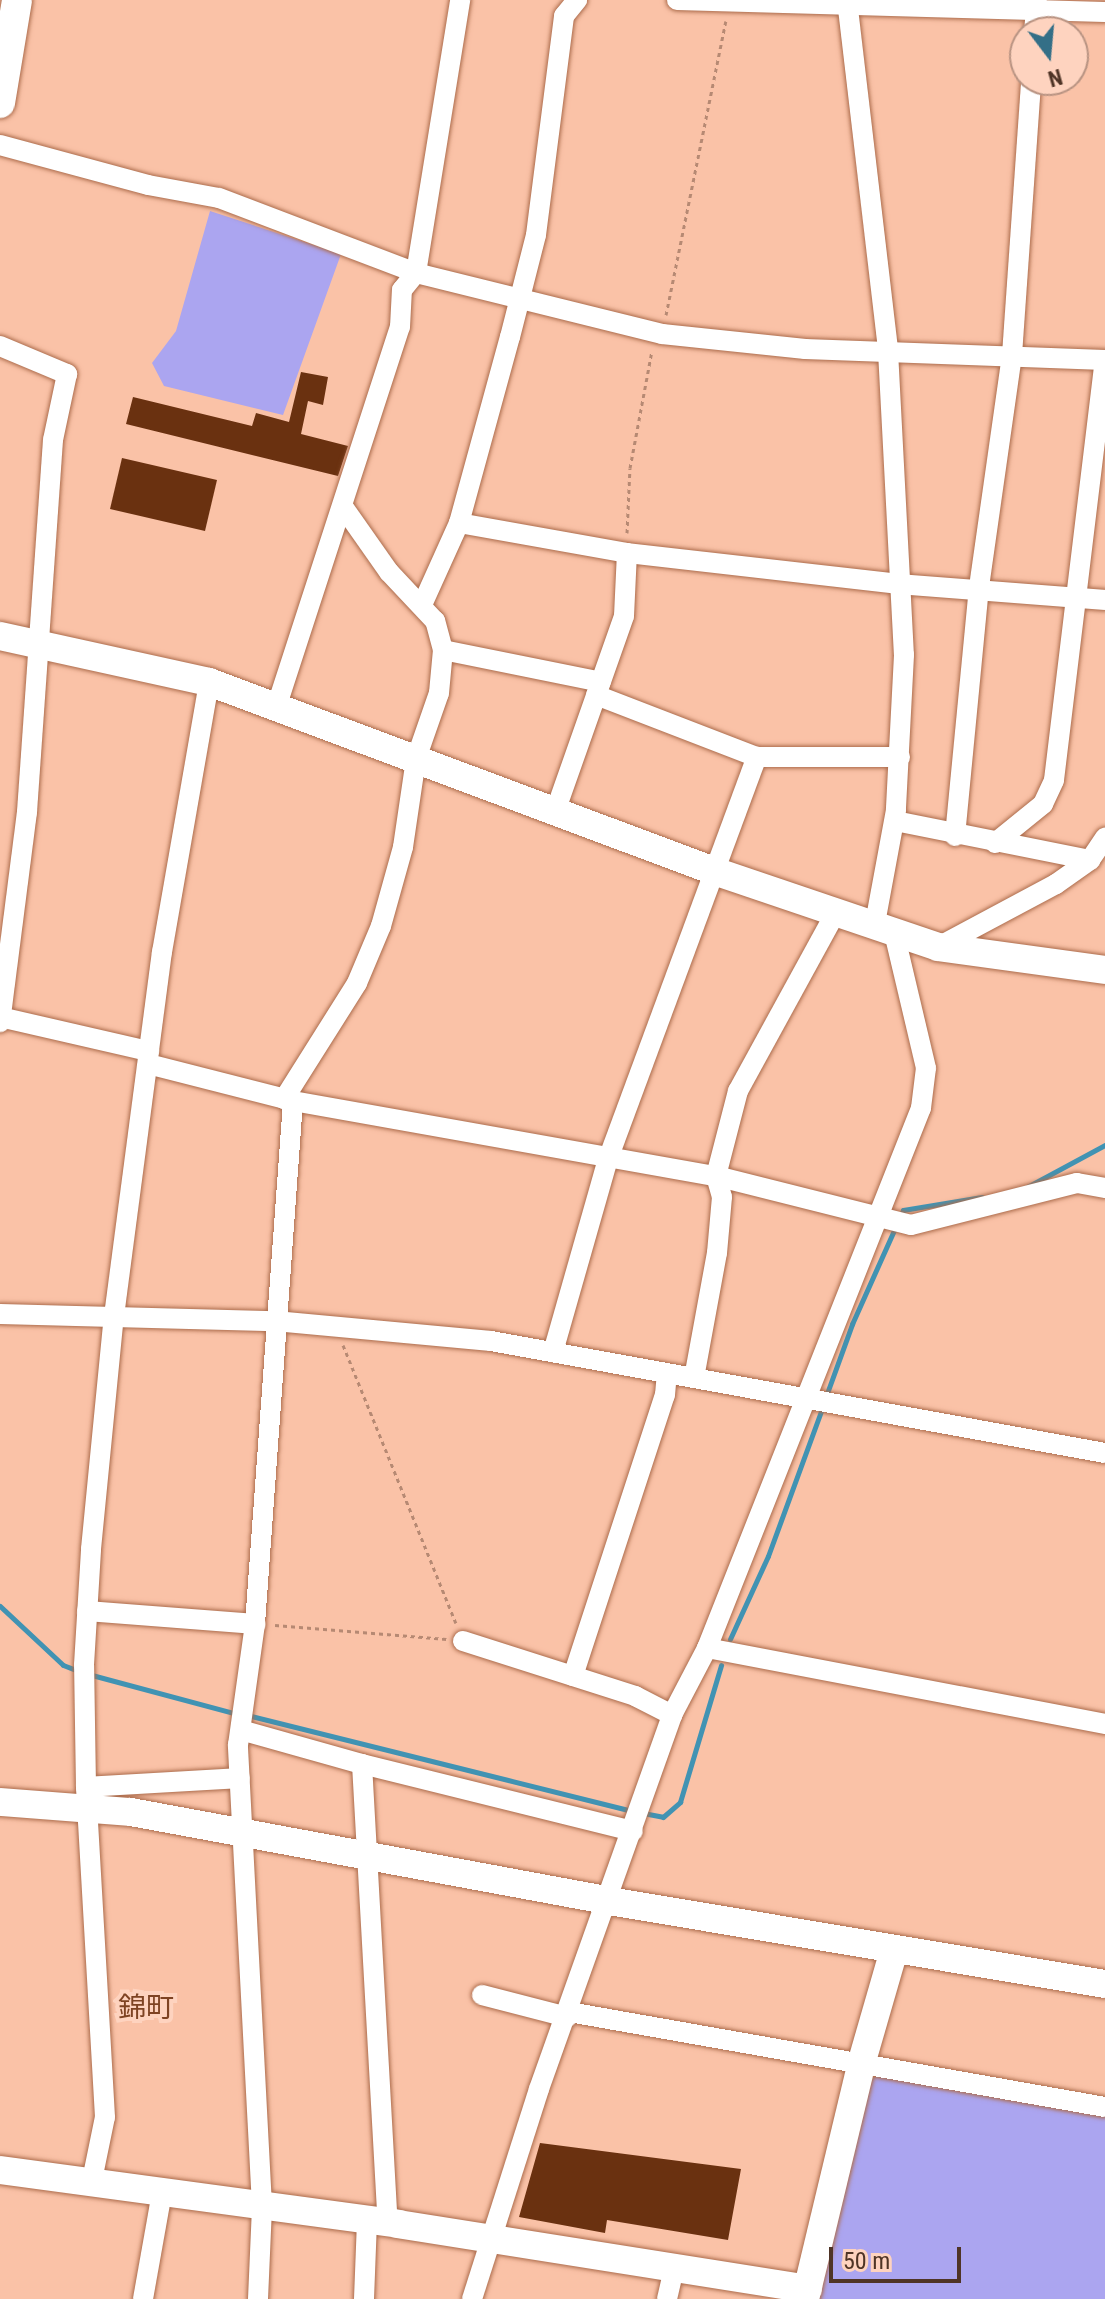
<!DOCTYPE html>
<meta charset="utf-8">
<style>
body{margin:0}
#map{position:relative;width:1105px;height:2299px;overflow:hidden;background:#fac2a7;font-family:"Roboto Condensed","Noto Sans JP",sans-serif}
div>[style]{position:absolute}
.green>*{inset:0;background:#aba5f0}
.stream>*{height:5px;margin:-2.5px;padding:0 2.5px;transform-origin:2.5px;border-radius:2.5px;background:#4193b3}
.building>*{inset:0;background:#6a3110}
.path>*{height:3px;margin-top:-1.5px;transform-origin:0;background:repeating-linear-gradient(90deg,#b68973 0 4px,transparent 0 8px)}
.roads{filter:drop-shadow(0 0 2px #ac6c4c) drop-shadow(0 0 2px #ac6c4c)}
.street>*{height:20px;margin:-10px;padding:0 10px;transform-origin:10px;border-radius:10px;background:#fff}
.secondary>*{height:28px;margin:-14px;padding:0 14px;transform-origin:14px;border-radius:14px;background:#fff}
.primary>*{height:30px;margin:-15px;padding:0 15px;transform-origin:15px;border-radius:15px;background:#fff}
span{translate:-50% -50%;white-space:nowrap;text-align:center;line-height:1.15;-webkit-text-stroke:8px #fed3bf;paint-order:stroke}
.quarter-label{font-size:28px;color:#7e4323}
.north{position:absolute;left:1009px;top:16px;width:80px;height:80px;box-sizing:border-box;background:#fed3bf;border:2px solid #b89382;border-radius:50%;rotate:164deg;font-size:22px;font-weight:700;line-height:32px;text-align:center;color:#4f3426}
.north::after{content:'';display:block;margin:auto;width:28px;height:36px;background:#346f87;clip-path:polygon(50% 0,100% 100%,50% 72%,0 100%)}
.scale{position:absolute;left:829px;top:2247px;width:132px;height:36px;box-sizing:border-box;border:4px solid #4f3426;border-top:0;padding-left:10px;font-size:24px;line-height:28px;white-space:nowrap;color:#4f3426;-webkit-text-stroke:6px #fed3bf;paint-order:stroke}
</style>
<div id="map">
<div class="green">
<i style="clip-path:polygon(210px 211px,341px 254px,283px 415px,164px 386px,152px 363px,176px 331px)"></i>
<i style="clip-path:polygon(879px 2075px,1105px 2115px,1105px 2299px,806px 2299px,862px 2083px)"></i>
</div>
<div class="stream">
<i style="left:1027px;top:1187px;width:89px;rotate:-28.3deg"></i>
<i style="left:901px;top:1215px;width:5px;rotate:-68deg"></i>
<i style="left:903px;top:1210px;width:80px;rotate:-9.3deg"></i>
<i style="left:826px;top:1396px;width:77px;rotate:-70.1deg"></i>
<i style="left:852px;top:1324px;width:105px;rotate:-65.9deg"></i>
<i style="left:0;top:1606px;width:86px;rotate:43.1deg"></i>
<i style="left:63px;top:1665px;width:17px;rotate:21deg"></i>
<i style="left:730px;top:1639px;width:91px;rotate:-65.4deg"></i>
<i style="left:768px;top:1556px;width:160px;rotate:-69.9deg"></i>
<i style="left:88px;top:1674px;width:154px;rotate:15deg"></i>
<i style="left:247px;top:1715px;width:398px;rotate:14deg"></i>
<i style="left:643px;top:1813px;width:20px;rotate:11deg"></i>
<i style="left:663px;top:1817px;width:23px;rotate:-41deg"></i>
<i style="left:680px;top:1802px;width:143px;rotate:-73.3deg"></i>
</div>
<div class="building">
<i style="clip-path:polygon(301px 372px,328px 377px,323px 405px,308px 401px,301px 434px,348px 446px,338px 476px,126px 424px,133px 397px,252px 426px,256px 413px,289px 422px)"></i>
<i style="clip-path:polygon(122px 458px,217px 480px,205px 531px,110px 509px)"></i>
<i style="clip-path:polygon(540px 2143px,741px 2169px,728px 2240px,607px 2220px,605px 2233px,519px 2217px)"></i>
</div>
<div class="path">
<i style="left:666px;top:315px;width:300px;rotate:-78.5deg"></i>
<i style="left:627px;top:533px;width:65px;rotate:-87.4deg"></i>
<i style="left:630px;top:468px;width:119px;rotate:-79.4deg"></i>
<i style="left:343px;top:1345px;width:300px;rotate:67.9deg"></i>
<i style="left:275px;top:1625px;width:172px;rotate:4.7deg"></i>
</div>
<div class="roads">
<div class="street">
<i style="left:677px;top:0;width:428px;rotate:1.6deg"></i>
<i style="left:847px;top:0;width:353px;rotate:83.3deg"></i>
<i style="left:888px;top:351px;width:304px;rotate:87deg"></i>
<i style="left:904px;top:655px;width:155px;rotate:93deg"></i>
<i style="left:896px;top:810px;width:115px;rotate:100.5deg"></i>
<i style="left:1034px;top:32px;width:32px;rotate:-85deg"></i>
<i style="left:0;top:145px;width:153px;rotate:15.1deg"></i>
<i style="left:148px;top:185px;width:72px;rotate:10.4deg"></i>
<i style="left:219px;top:198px;width:211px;rotate:20.8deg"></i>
<i style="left:416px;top:273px;width:253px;rotate:13.9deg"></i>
<i style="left:662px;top:334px;width:144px;rotate:6deg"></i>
<i style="left:805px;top:349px;width:300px;rotate:2.1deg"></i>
<i style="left:0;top:346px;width:73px;rotate:22.7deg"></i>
<i style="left:67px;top:374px;width:67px;rotate:102deg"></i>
<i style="left:53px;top:440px;width:373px;rotate:94deg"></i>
<i style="left:27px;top:812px;width:212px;rotate:97.3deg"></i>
<i style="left:459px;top:523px;width:171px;rotate:10.1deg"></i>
<i style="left:627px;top:553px;width:273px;rotate:6.5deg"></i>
<i style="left:898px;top:584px;width:208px;rotate:4.4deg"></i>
<i style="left:422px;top:605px;width:90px;rotate:-65.7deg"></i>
<i style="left:459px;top:523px;width:193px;rotate:-74.7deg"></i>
<i style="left:510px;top:337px;width:105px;rotate:-75.7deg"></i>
<i style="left:536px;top:235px;width:221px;rotate:-82.7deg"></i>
<i style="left:564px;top:16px;width:21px;rotate:-51deg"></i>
<i style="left:443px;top:650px;width:161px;rotate:11.4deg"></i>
<i style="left:596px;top:695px;width:173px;rotate:21.1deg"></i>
<i style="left:757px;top:757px;width:143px"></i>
<i style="left:277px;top:705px;width:398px;rotate:-72deg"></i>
<i style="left:400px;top:327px;width:37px;rotate:-87deg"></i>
<i style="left:402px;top:290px;width:22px;rotate:-51deg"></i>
<i style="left:416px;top:273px;width:277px;rotate:-80.8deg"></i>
<i style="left:555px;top:812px;width:208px;rotate:-70.6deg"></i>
<i style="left:624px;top:616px;width:63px;rotate:-87.3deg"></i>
<i style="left:895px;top:821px;width:199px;rotate:11.3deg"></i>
<i style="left:955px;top:836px;width:250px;rotate:-84.5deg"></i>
<i style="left:979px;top:587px;width:234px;rotate:-81.9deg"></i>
<i style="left:1012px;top:355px;width:276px;rotate:-86deg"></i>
<i style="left:995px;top:843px;width:62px;rotate:-39.1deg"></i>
<i style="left:1043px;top:804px;width:26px;rotate:-65deg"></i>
<i style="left:1054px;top:780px;width:423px;rotate:-83.1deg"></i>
<i style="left:938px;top:947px;width:134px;rotate:-28.1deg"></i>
<i style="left:1056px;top:884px;width:42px;rotate:-35.2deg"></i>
<i style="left:1090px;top:860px;width:27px;rotate:-56deg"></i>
<i style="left:0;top:1017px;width:153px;rotate:12.9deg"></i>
<i style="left:148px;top:1064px;width:150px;rotate:14.3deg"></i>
<i style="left:293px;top:1101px;width:430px;rotate:10.1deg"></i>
<i style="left:716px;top:1176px;width:201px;rotate:14.1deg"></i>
<i style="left:911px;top:1225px;width:171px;rotate:-14.2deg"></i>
<i style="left:1077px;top:1183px;width:28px;rotate:10deg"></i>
<i style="left:284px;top:1099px;width:137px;rotate:-57.8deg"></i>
<i style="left:357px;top:983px;width:62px;rotate:-67.2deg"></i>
<i style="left:381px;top:926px;width:82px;rotate:-74.4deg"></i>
<i style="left:403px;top:847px;width:89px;rotate:-81.6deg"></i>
<i style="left:416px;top:759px;width:70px;rotate:-70.8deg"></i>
<i style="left:439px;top:693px;width:43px;rotate:-84.7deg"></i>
<i style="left:443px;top:650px;width:30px;rotate:-105deg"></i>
<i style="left:435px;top:621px;width:67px;rotate:-133.2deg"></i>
<i style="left:389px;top:572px;width:78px;rotate:-125.1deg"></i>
<i style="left:0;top:1314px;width:275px;rotate:1.5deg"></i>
<i style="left:275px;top:1321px;width:217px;rotate:5.3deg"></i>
<i style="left:491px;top:1341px;width:624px;rotate:10.34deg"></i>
<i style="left:553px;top:1352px;width:201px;rotate:-74.1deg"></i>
<i style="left:608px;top:1159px;width:429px;rotate:-69.7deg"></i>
<i style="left:694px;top:1378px;width:127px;rotate:-79.6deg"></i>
<i style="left:717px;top:1253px;width:56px;rotate:-84.9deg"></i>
<i style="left:722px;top:1197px;width:22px;rotate:-106deg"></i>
<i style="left:716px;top:1176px;width:88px;rotate:-75.5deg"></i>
<i style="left:738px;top:1091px;width:204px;rotate:-61.3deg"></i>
<i style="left:87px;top:1611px;width:169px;rotate:4.4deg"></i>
<i style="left:463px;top:1641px;width:181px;rotate:17.7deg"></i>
<i style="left:635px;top:1696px;width:42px;rotate:27.2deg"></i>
<i style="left:707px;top:1648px;width:405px;rotate:10.8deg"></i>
<i style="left:573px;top:1676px;width:296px;rotate:-71.9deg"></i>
<i style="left:665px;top:1395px;width:21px;rotate:-85deg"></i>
<i style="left:241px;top:1730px;width:126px;rotate:15.7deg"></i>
<i style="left:362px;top:1764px;width:460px;rotate:86.8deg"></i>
<i style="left:362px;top:1764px;width:279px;rotate:13.9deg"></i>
<i style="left:86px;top:1787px;width:154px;rotate:-3.3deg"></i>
<i style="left:482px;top:1995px;width:88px;rotate:14.5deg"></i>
<i style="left:569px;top:2012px;width:544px;rotate:10.05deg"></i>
<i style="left:91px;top:2185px;width:69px;rotate:-78.4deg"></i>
<i style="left:105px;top:2117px;width:331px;rotate:-93.3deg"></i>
<i style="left:86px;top:1787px;width:122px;rotate:-90.9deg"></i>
<i style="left:84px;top:1665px;width:116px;rotate:-86.5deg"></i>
<i style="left:91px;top:1549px;width:234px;rotate:-84.4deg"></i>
<i style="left:114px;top:1316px;width:367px;rotate:-82.5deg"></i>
<i style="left:162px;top:952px;width:274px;rotate:-80.1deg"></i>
<i style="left:143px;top:2299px;width:109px;rotate:-79.9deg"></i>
<i style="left:258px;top:2299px;width:93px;rotate:-87.5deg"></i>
<i style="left:262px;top:2206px;width:462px;rotate:-93deg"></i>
<i style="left:238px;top:1745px;width:122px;rotate:-82deg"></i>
<i style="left:255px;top:1624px;width:524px;rotate:-85.84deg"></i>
<i style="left:364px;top:2299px;width:79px;rotate:-87.8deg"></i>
<i style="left:472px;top:2299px;width:220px;rotate:-72.3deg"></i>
<i style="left:539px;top:2089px;width:397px;rotate:-70.4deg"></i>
<i style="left:672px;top:1715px;width:76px;rotate:-62.4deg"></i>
<i style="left:707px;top:1648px;width:581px;rotate:-68.38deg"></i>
<i style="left:921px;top:1108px;width:40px;rotate:-82.9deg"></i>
<i style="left:926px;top:1068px;width:139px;rotate:-103.3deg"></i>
<i style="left:667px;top:2299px;width:32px;rotate:-77deg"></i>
</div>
<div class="secondary">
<i style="left:0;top:636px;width:214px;rotate:12.4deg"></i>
<i style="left:209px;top:682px;width:542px;rotate:20.51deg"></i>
<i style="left:717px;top:872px;width:233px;rotate:18.7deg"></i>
<i style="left:938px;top:947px;width:169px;rotate:7.8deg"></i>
<i style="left:0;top:1802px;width:131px;rotate:4.4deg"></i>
<i style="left:131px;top:1812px;width:486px;rotate:10.5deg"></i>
<i style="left:609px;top:1901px;width:503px;rotate:9.5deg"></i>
<i style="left:0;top:2170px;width:402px;rotate:7.7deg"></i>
<i style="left:398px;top:2224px;width:415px;rotate:9deg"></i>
<i style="left:805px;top:2299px;width:245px;rotate:-76.5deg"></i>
<i style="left:862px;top:2061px;width:116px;rotate:-73.9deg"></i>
</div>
<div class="primary">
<i style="left:0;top:103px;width:104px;rotate:-80.6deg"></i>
</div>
</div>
<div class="quarter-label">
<span style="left:146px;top:2008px">錦町</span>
</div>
<div class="north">N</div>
<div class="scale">50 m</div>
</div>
